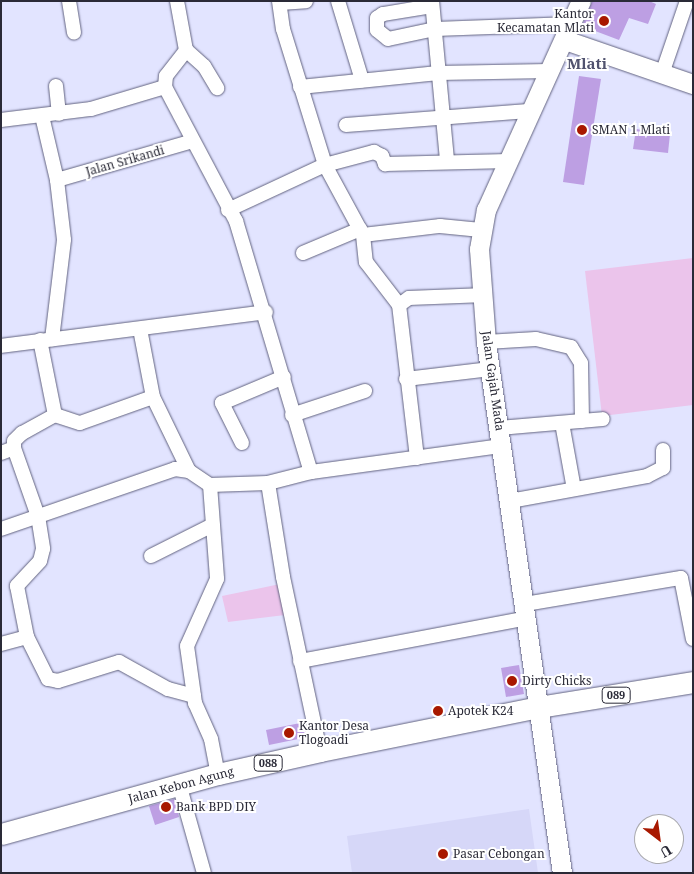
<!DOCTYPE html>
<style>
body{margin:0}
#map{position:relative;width:694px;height:874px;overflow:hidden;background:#e2e4ff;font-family:"Noto Serif",serif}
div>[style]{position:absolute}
.built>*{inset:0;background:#d6d7f8}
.green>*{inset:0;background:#ebc4eb}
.building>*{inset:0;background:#bd9fe3}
.roads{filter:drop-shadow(0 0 1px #626380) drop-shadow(0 0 1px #626380)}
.minor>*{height:14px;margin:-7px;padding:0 7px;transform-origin:7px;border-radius:7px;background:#fff}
.secondary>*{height:19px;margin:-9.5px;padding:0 9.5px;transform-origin:9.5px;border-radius:9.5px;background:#fff}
.primary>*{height:21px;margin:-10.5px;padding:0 10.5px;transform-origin:10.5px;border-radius:10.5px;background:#fff}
.dots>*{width:14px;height:14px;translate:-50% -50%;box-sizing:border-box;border:2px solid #fff;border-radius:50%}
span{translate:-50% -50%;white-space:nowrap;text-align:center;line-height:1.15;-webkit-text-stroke:4px #fff;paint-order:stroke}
.shield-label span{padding:1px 4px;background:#fff;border:1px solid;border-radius:4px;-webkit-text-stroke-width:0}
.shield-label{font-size:11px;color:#2a2a37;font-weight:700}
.poi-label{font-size:12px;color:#2a2a37}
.right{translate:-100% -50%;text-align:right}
.left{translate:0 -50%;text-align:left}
.street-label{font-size:12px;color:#2a2a37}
.quarter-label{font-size:15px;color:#50526e;font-weight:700}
.frame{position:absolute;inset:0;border:2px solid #2a2a37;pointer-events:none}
.north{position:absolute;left:634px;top:814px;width:50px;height:50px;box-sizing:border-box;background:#fff;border:1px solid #aaaaaf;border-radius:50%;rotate:150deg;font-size:14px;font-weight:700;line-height:20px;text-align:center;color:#2a2a37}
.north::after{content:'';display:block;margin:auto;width:18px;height:22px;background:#a81800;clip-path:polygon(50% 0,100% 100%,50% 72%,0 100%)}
</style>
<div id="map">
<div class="built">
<i style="clip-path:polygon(529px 809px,538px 873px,352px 873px,347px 836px)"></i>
</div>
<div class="green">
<i style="clip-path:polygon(693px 258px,693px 405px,602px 416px,585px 271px)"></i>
<i style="clip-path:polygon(280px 584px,285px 615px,228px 622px,222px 596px)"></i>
</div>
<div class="building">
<i style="clip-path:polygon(592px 1px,649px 1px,656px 4px,648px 24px,629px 18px,619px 40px,582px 26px)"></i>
<i style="clip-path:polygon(579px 76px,601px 79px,584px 185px,563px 182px)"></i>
<i style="clip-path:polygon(636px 129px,670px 134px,668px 153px,633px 149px)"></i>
<i style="clip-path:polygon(519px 665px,524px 694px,506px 697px,501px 668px)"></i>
<i style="clip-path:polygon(305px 722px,308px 737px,269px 745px,266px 730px)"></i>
<i style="clip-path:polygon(174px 799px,179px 817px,155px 825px,149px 806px)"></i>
</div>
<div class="roads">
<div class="minor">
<i style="left:69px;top:1px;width:32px;rotate:81deg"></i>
<i style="left:177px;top:1px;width:50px;rotate:79.6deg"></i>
<i style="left:186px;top:50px;width:24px;rotate:42deg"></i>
<i style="left:204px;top:66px;width:26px;rotate:59deg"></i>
<i style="left:279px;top:1px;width:28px;rotate:82deg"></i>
<i style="left:283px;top:29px;width:142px;rotate:72.8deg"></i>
<i style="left:325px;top:165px;width:80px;rotate:61.5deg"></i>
<i style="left:363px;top:235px;width:78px;rotate:-6.7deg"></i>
<i style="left:440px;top:226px;width:41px;rotate:5.6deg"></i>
<i style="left:338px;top:1px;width:83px;rotate:73.1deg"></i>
<i style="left:432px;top:1px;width:159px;rotate:84.6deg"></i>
<i style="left:280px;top:3px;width:26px;rotate:-4deg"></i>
<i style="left:432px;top:6px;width:50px;rotate:170.7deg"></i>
<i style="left:383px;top:14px;width:7px;rotate:146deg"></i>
<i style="left:377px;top:18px;width:12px;rotate:90deg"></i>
<i style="left:377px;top:30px;width:14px;rotate:39deg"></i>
<i style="left:388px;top:39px;width:48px;rotate:-12deg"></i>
<i style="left:435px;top:29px;width:137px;rotate:-2.1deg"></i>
<i style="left:663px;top:71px;width:74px;rotate:-71.1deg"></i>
<i style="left:56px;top:86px;width:28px;rotate:84deg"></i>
<i style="left:165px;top:87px;width:152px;rotate:62.1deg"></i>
<i style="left:236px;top:221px;width:262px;rotate:73.4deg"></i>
<i style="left:311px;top:472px;width:44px;rotate:165.7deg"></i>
<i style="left:268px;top:483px;width:58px;rotate:178deg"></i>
<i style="left:300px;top:87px;width:139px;rotate:-5.8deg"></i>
<i style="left:438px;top:73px;width:111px;rotate:-1deg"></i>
<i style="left:42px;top:116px;width:66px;rotate:76.8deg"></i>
<i style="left:57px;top:180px;width:60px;rotate:83.3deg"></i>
<i style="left:64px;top:240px;width:100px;rotate:96.9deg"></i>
<i style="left:1px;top:120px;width:91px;rotate:-7deg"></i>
<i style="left:91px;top:109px;width:77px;rotate:-16.6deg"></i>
<i style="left:165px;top:87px;width:11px;rotate:-85deg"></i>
<i style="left:166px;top:76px;width:33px;rotate:-52deg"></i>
<i style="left:346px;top:125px;width:183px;rotate:-4.4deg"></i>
<i style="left:57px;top:180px;width:141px;rotate:-16deg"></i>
<i style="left:228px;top:210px;width:107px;rotate:-24.9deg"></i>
<i style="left:325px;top:165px;width:51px;rotate:-14.9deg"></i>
<i style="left:374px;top:152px;width:9px;rotate:27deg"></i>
<i style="left:382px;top:156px;width:9px;rotate:69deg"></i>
<i style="left:385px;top:164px;width:124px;rotate:-1.4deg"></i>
<i style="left:363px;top:235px;width:27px;rotate:84deg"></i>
<i style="left:366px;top:262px;width:54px;rotate:52.5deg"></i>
<i style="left:303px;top:253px;width:62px;rotate:-22.8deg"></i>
<i style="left:140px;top:329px;width:69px;rotate:79.2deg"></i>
<i style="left:153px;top:397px;width:82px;rotate:64.1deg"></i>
<i style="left:40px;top:340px;width:76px;rotate:78.7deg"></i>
<i style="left:55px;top:415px;width:38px;rotate:151deg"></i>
<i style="left:22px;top:433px;width:11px;rotate:135deg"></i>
<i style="left:14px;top:441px;width:7px;rotate:90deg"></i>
<i style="left:14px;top:448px;width:72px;rotate:70.6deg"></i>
<i style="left:38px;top:516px;width:33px;rotate:81deg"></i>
<i style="left:43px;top:549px;width:12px;rotate:104deg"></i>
<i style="left:40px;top:561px;width:34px;rotate:133deg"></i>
<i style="left:17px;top:586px;width:52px;rotate:78.9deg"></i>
<i style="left:27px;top:637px;width:47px;rotate:63.4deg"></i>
<i style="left:48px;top:679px;width:10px;rotate:11deg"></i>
<i style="left:58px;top:681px;width:64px;rotate:-17.3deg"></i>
<i style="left:119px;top:662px;width:56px;rotate:28.9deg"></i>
<i style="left:168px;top:689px;width:27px;rotate:15deg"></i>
<i style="left:486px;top:342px;width:50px;rotate:-3.4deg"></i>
<i style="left:536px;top:339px;width:36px;rotate:13deg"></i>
<i style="left:571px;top:347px;width:19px;rotate:58deg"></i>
<i style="left:581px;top:363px;width:58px;rotate:89deg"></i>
<i style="left:1px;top:346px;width:267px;rotate:-7.3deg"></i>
<i style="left:406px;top:379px;width:85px;rotate:-6.8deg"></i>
<i style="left:55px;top:415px;width:26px;rotate:18deg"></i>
<i style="left:80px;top:423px;width:77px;rotate:-19.6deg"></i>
<i style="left:292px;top:415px;width:77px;rotate:-18.2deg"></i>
<i style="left:562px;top:423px;width:67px;rotate:79.7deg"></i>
<i style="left:499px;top:428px;width:104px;rotate:-4.9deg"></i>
<i style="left:242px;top:443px;width:45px;rotate:-116.6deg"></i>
<i style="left:222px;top:403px;width:67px;rotate:-22.8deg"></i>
<i style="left:1px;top:453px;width:14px;rotate:-21deg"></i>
<i style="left:417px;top:458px;width:154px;rotate:-96.7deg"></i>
<i style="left:399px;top:305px;width:12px;rotate:-35deg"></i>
<i style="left:409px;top:298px;width:76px;rotate:-2.3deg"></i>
<i style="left:311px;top:472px;width:193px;rotate:-7.8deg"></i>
<i style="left:268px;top:483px;width:95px;rotate:80.9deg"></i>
<i style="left:283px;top:577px;width:178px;rotate:78deg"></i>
<i style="left:510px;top:501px;width:139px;rotate:-10.3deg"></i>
<i style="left:647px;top:476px;width:18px;rotate:-27deg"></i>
<i style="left:663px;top:468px;width:18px;rotate:-90deg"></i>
<i style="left:1px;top:529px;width:184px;rotate:-19deg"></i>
<i style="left:175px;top:469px;width:14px;rotate:8deg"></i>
<i style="left:189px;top:471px;width:25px;rotate:34deg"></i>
<i style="left:210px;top:485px;width:94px;rotate:85.7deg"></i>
<i style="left:217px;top:579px;width:73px;rotate:114.1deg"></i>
<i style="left:187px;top:646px;width:58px;rotate:82deg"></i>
<i style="left:195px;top:703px;width:39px;rotate:66deg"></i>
<i style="left:211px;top:739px;width:36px;rotate:79deg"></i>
<i style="left:151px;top:556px;width:69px;rotate:-26.6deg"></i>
<i style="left:525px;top:604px;width:158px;rotate:-9.5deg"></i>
<i style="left:681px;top:578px;width:62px;rotate:78.9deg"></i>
<i style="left:1px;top:644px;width:27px;rotate:-15deg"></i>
<i style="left:300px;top:661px;width:231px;rotate:-10.7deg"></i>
<i style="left:179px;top:784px;width:92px;rotate:74.3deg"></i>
</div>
<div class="secondary">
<i style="left:565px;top:40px;width:135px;rotate:19deg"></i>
<i style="left:562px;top:873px;width:536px;rotate:-98.15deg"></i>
<i style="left:486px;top:342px;width:93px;rotate:-94.3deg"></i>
<i style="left:479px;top:249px;width:40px;rotate:-80deg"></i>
<i style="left:486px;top:210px;width:230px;rotate:-65.6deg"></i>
</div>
<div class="primary">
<i style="left:1px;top:834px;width:225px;rotate:-15.5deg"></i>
<i style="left:218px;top:774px;width:105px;rotate:-12.7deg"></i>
<i style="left:320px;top:751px;width:223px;rotate:-11.4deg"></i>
<i style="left:539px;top:707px;width:156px;rotate:-9.2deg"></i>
</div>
</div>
<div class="dots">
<i style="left:604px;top:21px;background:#a81800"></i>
<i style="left:582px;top:130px;background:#a81800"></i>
<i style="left:512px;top:681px;background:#a81800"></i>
<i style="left:438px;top:711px;background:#a81800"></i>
<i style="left:289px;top:733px;background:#a81800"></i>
<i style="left:166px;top:807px;background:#a81800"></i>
<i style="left:443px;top:854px;background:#a81800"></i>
</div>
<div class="shield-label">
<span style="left:616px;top:695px">089</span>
<span style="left:268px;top:763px">088</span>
</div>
<div class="poi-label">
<span class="right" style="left:594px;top:21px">Kantor<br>Kecamatan Mlati</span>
<span class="left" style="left:592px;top:130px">SMAN 1 Mlati</span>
<span class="left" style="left:522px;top:681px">Dirty Chicks</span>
<span class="left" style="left:448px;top:711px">Apotek K24</span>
<span class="left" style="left:299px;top:733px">Kantor Desa<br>Tlogoadi</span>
<span class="left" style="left:176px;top:807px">Bank BPD DIY</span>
<span class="left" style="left:453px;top:854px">Pasar Cebongan</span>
</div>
<div class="street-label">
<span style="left:125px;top:161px;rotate:-16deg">Jalan Srikandi</span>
<span style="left:493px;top:381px;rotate:82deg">Jalan Gajah Mada</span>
<span style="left:181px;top:785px;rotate:-15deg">Jalan Kebon Agung</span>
</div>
<div class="quarter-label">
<span style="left:587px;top:64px">Mlati</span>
</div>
<div class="frame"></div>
<div class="north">U</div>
</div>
